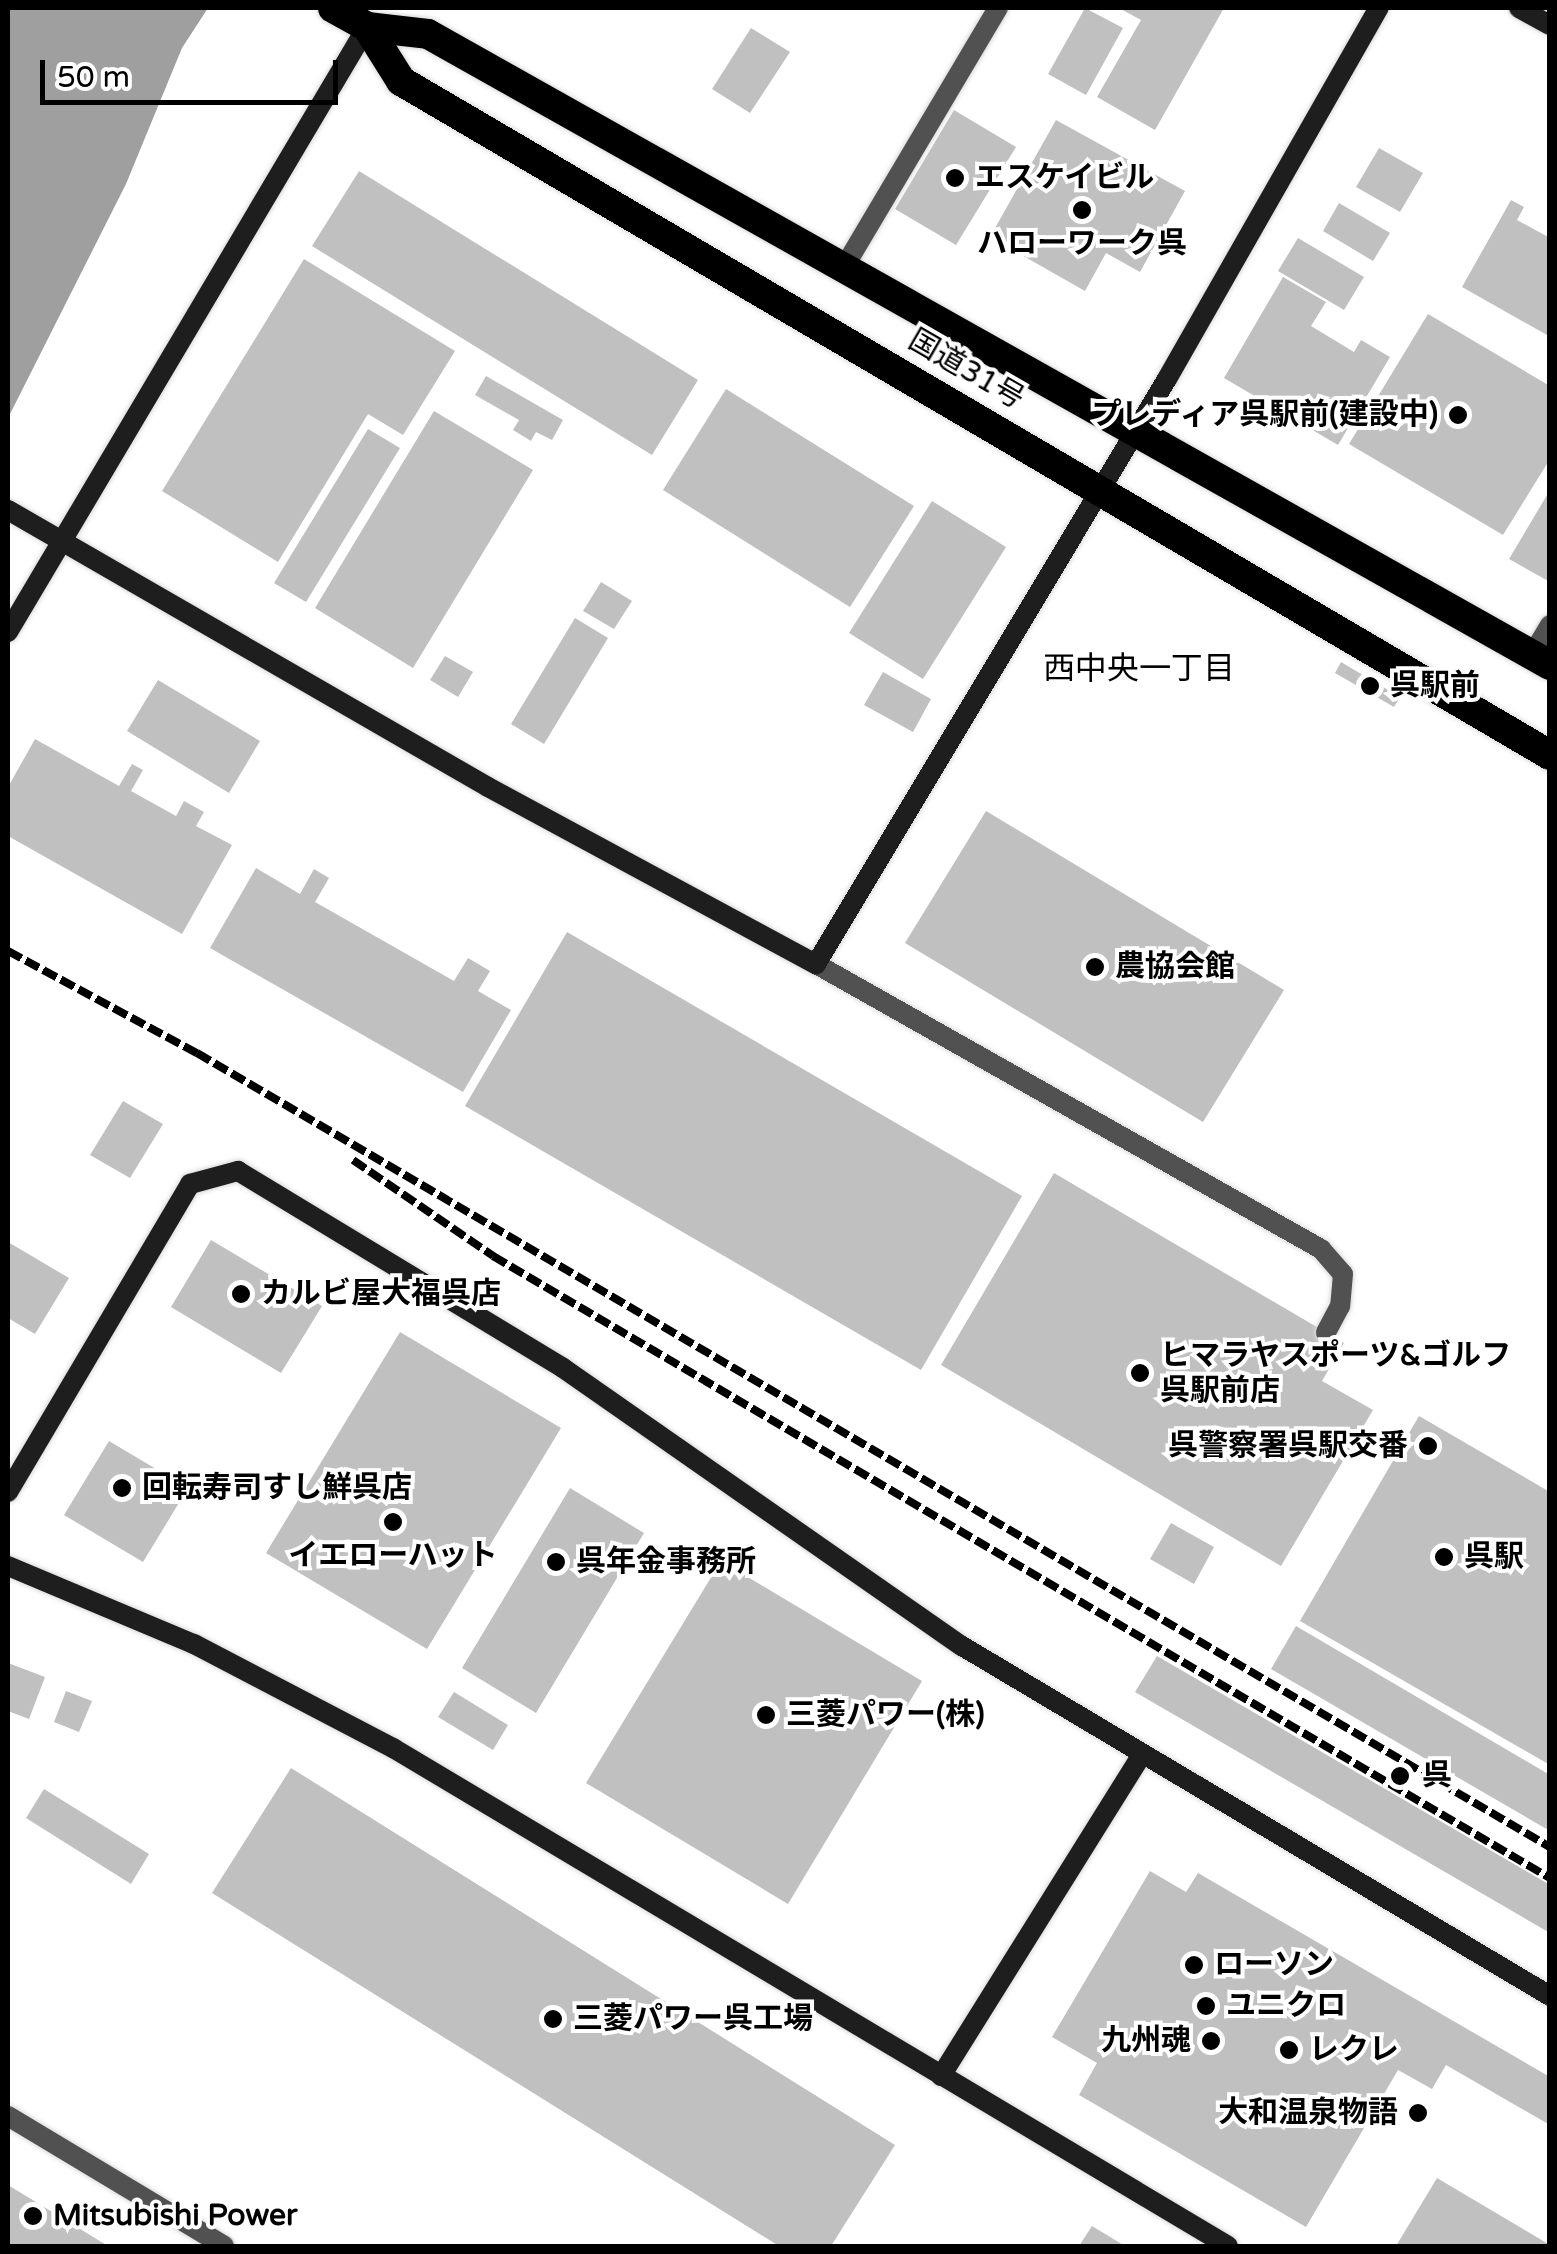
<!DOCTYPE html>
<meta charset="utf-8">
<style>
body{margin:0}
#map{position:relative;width:1557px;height:2254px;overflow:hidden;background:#fff;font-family:"Varela Round","Noto Sans JP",sans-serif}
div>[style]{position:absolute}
.water>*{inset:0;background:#9f9f9f}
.building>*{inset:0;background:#c0c0c0}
.roads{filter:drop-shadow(0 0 2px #dbdbdb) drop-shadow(0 0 2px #dbdbdb)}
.lane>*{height:20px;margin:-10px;padding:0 10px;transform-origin:10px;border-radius:10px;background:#515151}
.street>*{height:20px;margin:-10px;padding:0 10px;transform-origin:10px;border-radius:10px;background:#515151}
.secondary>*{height:20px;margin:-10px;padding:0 10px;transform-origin:10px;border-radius:10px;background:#1e1e1e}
.highway>*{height:30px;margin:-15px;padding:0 15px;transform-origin:15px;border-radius:15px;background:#000}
.rail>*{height:8px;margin-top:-4px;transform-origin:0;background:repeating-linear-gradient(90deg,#000 0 15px,transparent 0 20px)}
.dots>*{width:28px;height:28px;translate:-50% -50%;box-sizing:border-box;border:5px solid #fff;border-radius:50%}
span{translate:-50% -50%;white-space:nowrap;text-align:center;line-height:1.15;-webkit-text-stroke:8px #fff;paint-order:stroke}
.poi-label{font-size:30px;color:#000;font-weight:700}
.left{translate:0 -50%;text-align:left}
.right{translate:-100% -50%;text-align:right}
.street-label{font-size:30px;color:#000}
.neighbourhood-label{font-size:32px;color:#000}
.frame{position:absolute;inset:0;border:10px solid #000;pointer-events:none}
.scale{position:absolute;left:40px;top:60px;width:298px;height:45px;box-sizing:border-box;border:5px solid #000;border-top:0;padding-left:12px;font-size:30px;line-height:35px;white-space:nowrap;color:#000;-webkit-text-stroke:8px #fff;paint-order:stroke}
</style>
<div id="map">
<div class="water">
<i style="clip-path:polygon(8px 8px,208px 8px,182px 48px,126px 184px,8px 418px)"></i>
</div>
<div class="building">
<i style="clip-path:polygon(1085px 8px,1123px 28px,1086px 95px,1048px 74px)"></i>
<i style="clip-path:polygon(1119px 8px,1224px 8px,1155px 130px,1097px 97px,1141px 20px)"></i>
<i style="clip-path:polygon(751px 28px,790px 52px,750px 113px,712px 89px)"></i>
<i style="clip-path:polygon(954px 110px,1016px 147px,956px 245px,895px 209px)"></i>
<i style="clip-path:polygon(1056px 120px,1185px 191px,1140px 272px,1106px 253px,1085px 291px,990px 237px)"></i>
<i style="clip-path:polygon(1379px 148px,1423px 173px,1400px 212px,1356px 187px)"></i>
<i style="clip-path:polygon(359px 171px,698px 380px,652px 455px,312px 246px)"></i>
<i style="clip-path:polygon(1511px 200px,1524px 207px,1517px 220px,1550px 238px,1547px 335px,1462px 287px)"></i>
<i style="clip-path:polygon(1339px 203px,1390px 233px,1373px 261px,1323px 231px)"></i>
<i style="clip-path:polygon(1298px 238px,1364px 277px,1344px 310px,1278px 271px)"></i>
<i style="clip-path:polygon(304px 259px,455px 351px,403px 435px,368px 414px,278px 562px,162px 491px)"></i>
<i style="clip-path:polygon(1283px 277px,1326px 302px,1311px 326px,1354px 352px,1361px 340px,1390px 357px,1338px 445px,1224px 378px)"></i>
<i style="clip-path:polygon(1428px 314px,1550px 386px,1550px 459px,1503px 535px,1349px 444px)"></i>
<i style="clip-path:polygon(486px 376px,563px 420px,552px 440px,536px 432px,531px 441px,513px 430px,519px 420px,475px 395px)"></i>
<i style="clip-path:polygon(726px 389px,914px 506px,850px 607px,663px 490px)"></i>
<i style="clip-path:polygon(434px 411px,533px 470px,413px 668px,315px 608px)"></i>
<i style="clip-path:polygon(368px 429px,400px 448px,306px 602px,274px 583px)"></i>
<i style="clip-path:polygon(1550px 490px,1550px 582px,1509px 559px)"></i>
<i style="clip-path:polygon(932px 501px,1006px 547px,923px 679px,849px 633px)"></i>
<i style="clip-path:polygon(601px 582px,632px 601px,614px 629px,583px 611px)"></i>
<i style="clip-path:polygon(575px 618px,608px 638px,544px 744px,511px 724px)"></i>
<i style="clip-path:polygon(445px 656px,473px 672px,458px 697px,430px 680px)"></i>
<i style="clip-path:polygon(1341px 662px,1400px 697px,1394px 707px,1335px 673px)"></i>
<i style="clip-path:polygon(883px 672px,931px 699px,913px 732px,864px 705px)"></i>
<i style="clip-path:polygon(158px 680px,260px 741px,229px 793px,127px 731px)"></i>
<i style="clip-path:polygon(35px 739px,119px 786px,132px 764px,143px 770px,131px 791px,176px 816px,184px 801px,204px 812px,196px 826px,232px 845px,182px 934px,8px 836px,8px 787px)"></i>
<i style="clip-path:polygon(986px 811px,1284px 990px,1203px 1122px,905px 943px)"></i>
<i style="clip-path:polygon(256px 868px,300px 894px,314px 869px,329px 878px,315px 902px,454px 981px,468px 958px,490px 971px,478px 991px,511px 1010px,463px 1092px,210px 948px)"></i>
<i style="clip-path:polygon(567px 932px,1022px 1196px,921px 1370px,465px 1106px)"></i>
<i style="clip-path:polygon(123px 1101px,163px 1124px,130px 1178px,90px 1155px)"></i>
<i style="clip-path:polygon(1054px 1173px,1344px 1343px,1322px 1381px,1373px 1410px,1281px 1566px,941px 1365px)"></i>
<i style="clip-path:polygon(211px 1240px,322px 1306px,281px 1373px,171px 1307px)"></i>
<i style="clip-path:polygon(8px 1242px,69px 1278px,35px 1334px,8px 1318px)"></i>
<i style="clip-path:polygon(400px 1332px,561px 1428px,427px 1649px,266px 1553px)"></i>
<i style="clip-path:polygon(1419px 1416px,1550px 1492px,1550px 1765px,1300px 1621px)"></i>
<i style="clip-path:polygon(109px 1441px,188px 1488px,143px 1562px,64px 1515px)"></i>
<i style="clip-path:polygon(570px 1488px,644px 1533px,536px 1713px,462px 1668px)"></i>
<i style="clip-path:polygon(1171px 1523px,1214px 1547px,1194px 1584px,1150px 1559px)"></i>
<i style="clip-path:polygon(721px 1561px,922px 1681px,788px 1904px,586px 1783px)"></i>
<i style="clip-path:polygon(1296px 1626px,1550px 1775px,1550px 1831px,1271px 1669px)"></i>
<i style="clip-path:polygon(1157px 1656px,1550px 1885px,1550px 1933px,1135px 1692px)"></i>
<i style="clip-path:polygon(8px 1663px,45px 1677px,29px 1719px,8px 1711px)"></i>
<i style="clip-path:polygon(66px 1691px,92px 1701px,79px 1732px,54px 1722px)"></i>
<i style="clip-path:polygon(454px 1692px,508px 1725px,493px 1750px,438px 1717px)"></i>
<i style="clip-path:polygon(291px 1768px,895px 2145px,831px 2246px,779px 2246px,212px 1893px)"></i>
<i style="clip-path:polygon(44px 1789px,149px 1854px,131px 1884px,26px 1818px)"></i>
<i style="clip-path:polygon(1150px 1871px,1186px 1892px,1198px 1873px,1550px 2077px,1550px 2125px,1446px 2065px,1432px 2089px,1398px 2070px,1306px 2227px,1079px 2095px,1097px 2063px,1052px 2037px)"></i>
<i style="clip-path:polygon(1437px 2178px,1550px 2245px,1550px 2246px,1396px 2246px)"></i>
<i style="clip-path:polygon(8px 2185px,108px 2246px,8px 2246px)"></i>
<i style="clip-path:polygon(1092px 2226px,1125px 2246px,1079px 2246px)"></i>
</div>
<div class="roads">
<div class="lane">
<i style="left:1321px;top:1249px;width:33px;rotate:49deg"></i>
<i style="left:1343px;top:1274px;width:32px;rotate:95deg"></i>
<i style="left:1340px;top:1306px;width:30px;rotate:118deg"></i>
<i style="left:8px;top:2116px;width:252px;rotate:31deg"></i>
</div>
<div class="street">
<i style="left:843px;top:269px;width:304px;rotate:-59.3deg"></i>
<i style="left:1532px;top:655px;width:35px;rotate:-59deg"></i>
<i style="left:816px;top:964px;width:580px;rotate:29.44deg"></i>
</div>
<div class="secondary">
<i style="left:1519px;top:8px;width:35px;rotate:29deg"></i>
<i style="left:8px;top:510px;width:554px;rotate:29.99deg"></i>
<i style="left:488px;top:787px;width:373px;rotate:28.4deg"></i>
<i style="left:816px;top:964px;width:682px;rotate:-59.04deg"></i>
<i style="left:1167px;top:379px;width:427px;rotate:-60.3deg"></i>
<i style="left:8px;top:632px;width:703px;rotate:-59.32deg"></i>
<i style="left:8px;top:1492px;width:358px;rotate:-59.4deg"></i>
<i style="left:190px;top:1184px;width:50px;rotate:-15.2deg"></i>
<i style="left:238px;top:1171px;width:380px;rotate:31.2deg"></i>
<i style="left:563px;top:1368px;width:486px;rotate:34.9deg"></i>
<i style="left:962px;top:1646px;width:684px;rotate:30.76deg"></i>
<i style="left:8px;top:1566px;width:202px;rotate:22.8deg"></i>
<i style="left:194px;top:1644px;width:225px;rotate:27.6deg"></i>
<i style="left:393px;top:1748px;width:972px;rotate:30.81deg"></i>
<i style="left:941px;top:2076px;width:380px;rotate:-58deg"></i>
</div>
<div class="highway">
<i style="left:333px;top:8px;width:39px;rotate:29deg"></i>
<i style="left:367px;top:27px;width:61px;rotate:6.5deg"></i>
<i style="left:428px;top:34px;width:1287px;rotate:29.35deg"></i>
<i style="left:367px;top:27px;width:64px;rotate:57.8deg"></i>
<i style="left:401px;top:81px;width:1332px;rotate:30.4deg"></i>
</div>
</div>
<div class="rail">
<i style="left:8px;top:951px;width:215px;rotate:28.4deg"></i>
<i style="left:197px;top:1053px;width:1569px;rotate:30.41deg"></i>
<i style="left:353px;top:1160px;width:170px;rotate:34.4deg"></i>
<i style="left:493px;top:1256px;width:1226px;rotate:30.48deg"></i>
</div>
<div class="dots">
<i style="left:955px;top:178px;background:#000"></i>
<i style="left:1082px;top:210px;background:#000"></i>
<i style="left:1458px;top:415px;background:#000"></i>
<i style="left:1370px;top:686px;background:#000"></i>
<i style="left:1095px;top:967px;background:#000"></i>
<i style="left:241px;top:1294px;background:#000"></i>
<i style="left:1140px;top:1373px;background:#000"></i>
<i style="left:1428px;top:1446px;background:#000"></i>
<i style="left:122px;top:1488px;background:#000"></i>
<i style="left:393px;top:1522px;background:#000"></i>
<i style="left:1444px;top:1557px;background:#000"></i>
<i style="left:556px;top:1562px;background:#000"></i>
<i style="left:766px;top:1715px;background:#000"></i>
<i style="left:1400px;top:1776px;background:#000"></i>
<i style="left:1194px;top:1965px;background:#000"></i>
<i style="left:1206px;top:2006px;background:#000"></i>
<i style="left:553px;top:2019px;background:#000"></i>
<i style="left:1211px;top:2041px;background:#000"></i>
<i style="left:1289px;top:2050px;background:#000"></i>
<i style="left:1418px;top:2113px;background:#000"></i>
<i style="left:33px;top:2216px;background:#000"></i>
</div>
<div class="poi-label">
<span class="left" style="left:975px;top:178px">エスケイビル</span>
<span style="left:1082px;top:244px">ハローワーク呉</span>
<span class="right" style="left:1438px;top:415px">プレディア呉駅前(建設中)</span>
<span class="left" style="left:1390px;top:686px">呉駅前</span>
<span class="left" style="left:1115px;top:967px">農協会館</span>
<span class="left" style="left:261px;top:1294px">カルビ屋大福呉店</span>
<span class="left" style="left:1160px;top:1373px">ヒマラヤスポーツ&amp;ゴルフ<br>呉駅前店</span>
<span class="right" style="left:1408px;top:1446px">呉警察署呉駅交番</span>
<span class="left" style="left:142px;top:1488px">回転寿司すし鮮呉店</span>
<span style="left:393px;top:1556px">イエローハット</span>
<span class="left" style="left:1464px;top:1557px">呉駅</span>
<span class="left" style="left:576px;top:1562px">呉年金事務所</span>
<span class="left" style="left:786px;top:1715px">三菱パワー(株)</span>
<span class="left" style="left:1422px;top:1776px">呉</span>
<span class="left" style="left:1214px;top:1965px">ローソン</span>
<span class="left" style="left:1226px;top:2006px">ユニクロ</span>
<span class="left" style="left:573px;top:2019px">三菱パワー呉工場</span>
<span class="right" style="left:1191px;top:2041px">九州魂</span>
<span class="left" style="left:1309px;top:2050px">レクレ</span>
<span class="right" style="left:1398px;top:2113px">大和温泉物語</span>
<span class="left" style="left:53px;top:2216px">Mitsubishi Power</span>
</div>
<div class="street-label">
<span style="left:966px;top:370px;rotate:30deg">国道31号</span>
</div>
<div class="neighbourhood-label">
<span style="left:1139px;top:669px">西中央一丁目</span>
</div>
<div class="frame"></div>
<div class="scale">50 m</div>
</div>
